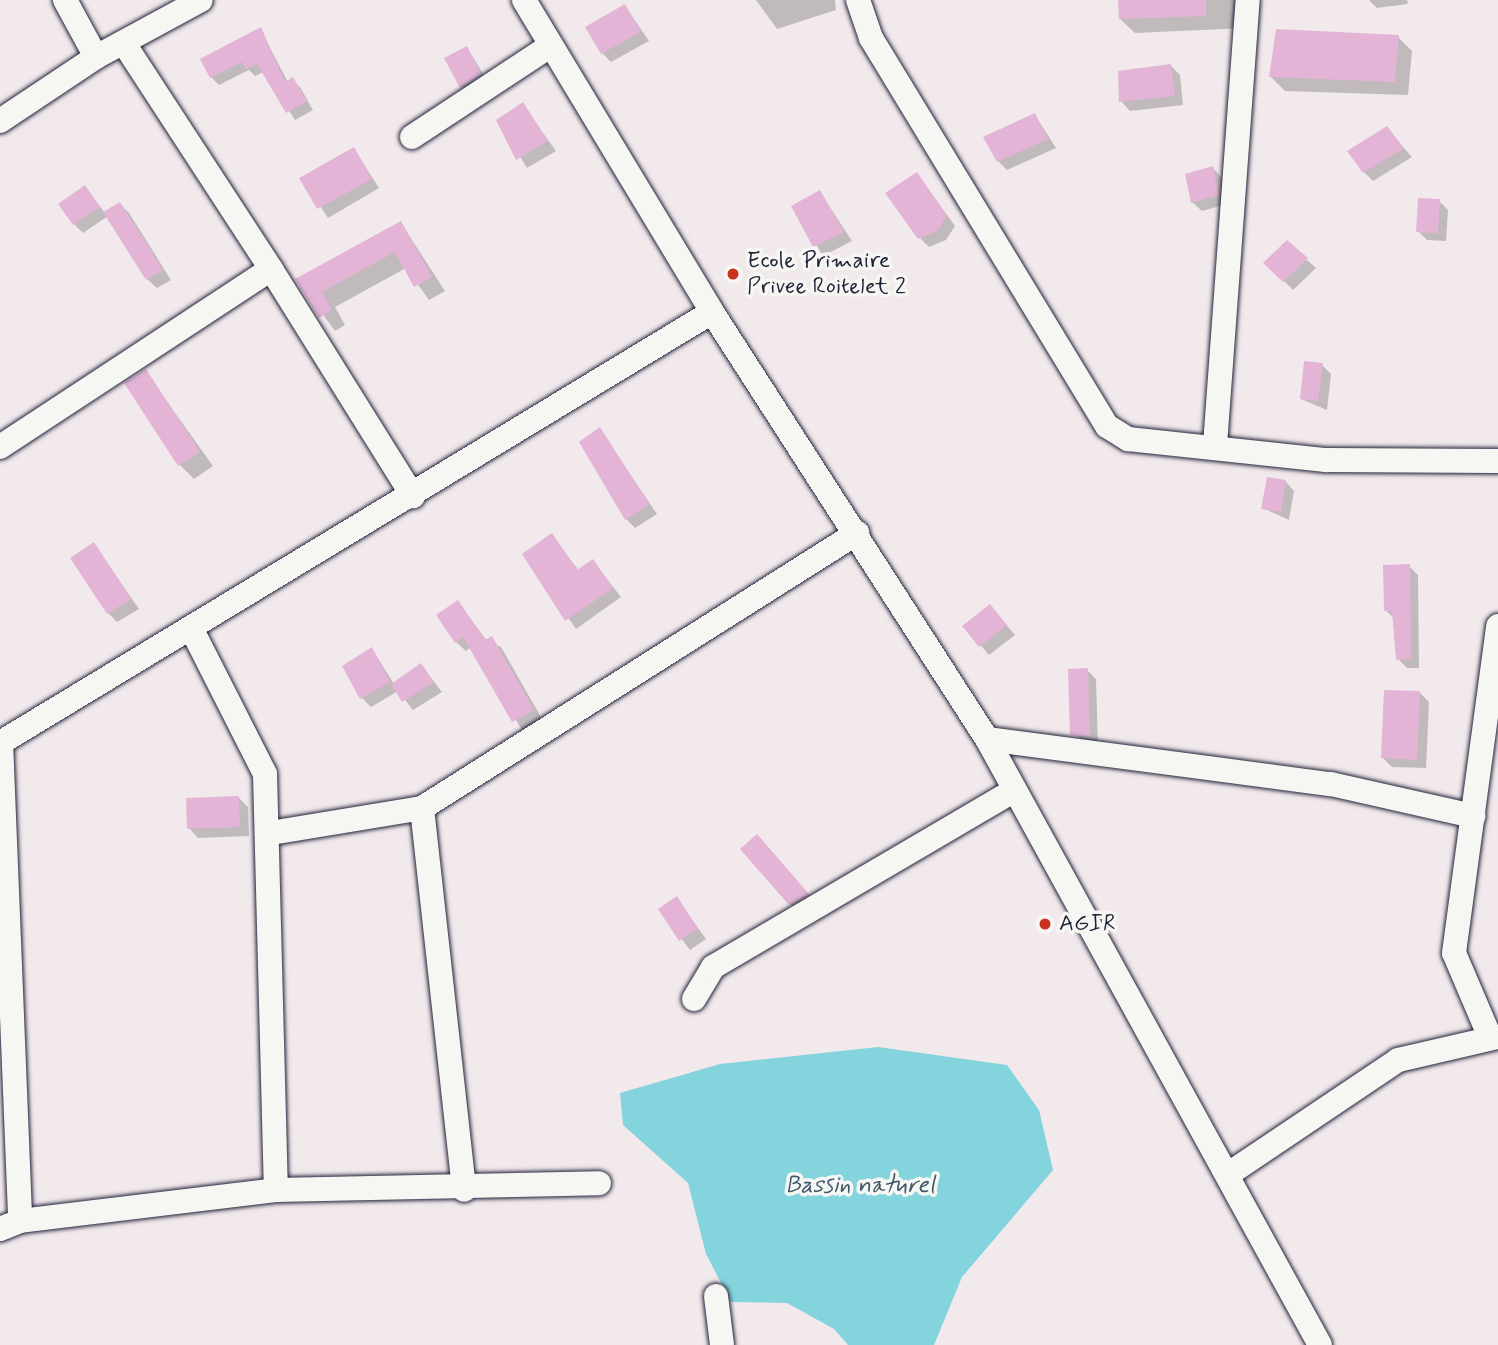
<!DOCTYPE html>
<style>
body{margin:0}
#map{position:relative;width:1498px;height:1345px;overflow:hidden;background:#f2e9ec;font-family:Mynerve,sans-serif}
div>[style]{position:absolute}
.water>*{inset:0;background:#83d4dd}
.shadow>*{inset:0;background:#0003}
.building>*{inset:0;background:#e3b4d6}
.roads{filter:drop-shadow(0 0 2px #22223b) drop-shadow(0 0 2px #22223b)}
.street>*{height:24px;margin:-12px;padding:0 12px;transform-origin:12px;border-radius:12px;background:#f6f6f2}
.dots>*{width:19px;height:19px;translate:-50% -50%;box-sizing:border-box;border:4px solid #f6f6f2;border-radius:50%}
span{translate:-50% -50%;white-space:nowrap;text-align:center;line-height:1.15;-webkit-text-stroke:7px #f6f6f2;paint-order:stroke}
.poi-label{font-size:23px;color:#22223b}
.left{translate:0 -50%;text-align:left}
.water-label{font-size:24px;color:#3f576c;font-style:italic}
</style>
<div id="map">
<div class="water">
<i style="clip-path:polygon(878px 1047px,1007px 1065px,1039px 1110px,1053px 1170px,962px 1277px,934px 1345px,848px 1345px,834px 1329px,787px 1303px,731px 1302px,706px 1254px,688px 1183px,623px 1125px,620px 1093px,720px 1064px)"></i>
</div>
<div class="shadow">
<i style="clip-path:polygon(756px 0,835px 0,836px 10px,777px 29px)"></i>
<i style="clip-path:polygon(1120px 0,1248px 0,1246px 28px,1135px 33px,1120px 19px)"></i>
<i style="clip-path:polygon(1369px 0,1407px 0,1408px 4px,1377px 8px)"></i>
<i style="clip-path:polygon(625px 6px,649px 41px,611px 62px,602px 53px)"></i>
<i style="clip-path:polygon(260px 29px,288px 82px,300px 87px,313px 110px,295px 120px,264px 72px,255px 76px,249px 70px,219px 85px,211px 77px)"></i>
<i style="clip-path:polygon(1398px 37px,1412px 51px,1408px 95px,1285px 91px,1271px 77px)"></i>
<i style="clip-path:polygon(467px 48px,489px 83px,470px 96px,461px 87px)"></i>
<i style="clip-path:polygon(1171px 66px,1180px 75px,1183px 105px,1130px 111px,1121px 101px)"></i>
<i style="clip-path:polygon(523px 105px,556px 151px,527px 168px,498px 121px)"></i>
<i style="clip-path:polygon(1035px 115px,1056px 148px,1007px 170px,998px 161px)"></i>
<i style="clip-path:polygon(1387px 129px,1412px 157px,1373px 181px,1364px 172px)"></i>
<i style="clip-path:polygon(354px 149px,379px 188px,328px 218px,302px 178px)"></i>
<i style="clip-path:polygon(1213px 168px,1222px 178px,1227px 204px,1202px 211px,1192px 202px)"></i>
<i style="clip-path:polygon(917px 174px,955px 226px,946px 240px,929px 247px,920px 238px)"></i>
<i style="clip-path:polygon(85px 187px,105px 213px,120px 204px,129px 213px,171px 280px,157px 288px,147px 279px,108px 216px,83px 233px,74px 224px)"></i>
<i style="clip-path:polygon(820px 192px,852px 241px,823px 256px,794px 207px)"></i>
<i style="clip-path:polygon(1439px 201px,1448px 210px,1446px 241px,1427px 240px,1418px 231px)"></i>
<i style="clip-path:polygon(401px 223px,445px 291px,429px 300px,406px 268px,335px 307px,345px 325px,335px 331px,297px 280px)"></i>
<i style="clip-path:polygon(1287px 242px,1316px 268px,1293px 290px,1266px 263px)"></i>
<i style="clip-path:polygon(1322px 365px,1331px 374px,1327px 410px,1301px 399px)"></i>
<i style="clip-path:polygon(145px 371px,213px 466px,194px 479px,180px 465px)"></i>
<i style="clip-path:polygon(600px 430px,657px 514px,635px 528px,626px 519px)"></i>
<i style="clip-path:polygon(1285px 481px,1294px 491px,1289px 520px,1263px 508px)"></i>
<i style="clip-path:polygon(552px 535px,579px 571px,593px 561px,621px 597px,576px 629px,524px 554px)"></i>
<i style="clip-path:polygon(94px 544px,139px 609px,117px 622px,108px 613px)"></i>
<i style="clip-path:polygon(1409px 566px,1418px 575px,1419px 668px,1407px 668px,1398px 659px,1395px 619px,1385px 610px)"></i>
<i style="clip-path:polygon(458px 602px,487px 641px,501px 647px,542px 719px,522px 730px,471px 647px,466px 651px,456px 642px)"></i>
<i style="clip-path:polygon(990px 606px,1015px 635px,989px 655px,964px 626px)"></i>
<i style="clip-path:polygon(372px 649px,394px 684px,421px 665px,442px 692px,413px 710px,398px 691px,371px 707px,362px 698px)"></i>
<i style="clip-path:polygon(1087px 670px,1096px 679px,1098px 746px,1072px 734px)"></i>
<i style="clip-path:polygon(1420px 693px,1429px 702px,1426px 768px,1392px 767px,1383px 758px)"></i>
<i style="clip-path:polygon(239px 798px,248px 807px,249px 836px,198px 838px,189px 828px)"></i>
<i style="clip-path:polygon(766px 846px,816px 903px,800px 913px,790px 904px)"></i>
<i style="clip-path:polygon(677px 899px,706px 939px,690px 950px,660px 910px)"></i>
</div>
<div class="building">
<i style="clip-path:polygon(1118px 0,1206px 0,1206px 16px,1119px 19px)"></i>
<i style="clip-path:polygon(625px 4px,641px 32px,601px 54px,585px 27px)"></i>
<i style="clip-path:polygon(261px 27px,285px 82px,293px 77px,307px 101px,286px 113px,257px 64px,246px 69px,242px 62px,210px 78px,200px 59px)"></i>
<i style="clip-path:polygon(1276px 29px,1399px 35px,1395px 82px,1269px 77px)"></i>
<i style="clip-path:polygon(467px 46px,481px 74px,460px 88px,444px 58px)"></i>
<i style="clip-path:polygon(1171px 64px,1175px 96px,1119px 102px,1118px 71px)"></i>
<i style="clip-path:polygon(523px 102px,548px 141px,516px 160px,496px 120px)"></i>
<i style="clip-path:polygon(1035px 113px,1048px 139px,997px 162px,983px 137px)"></i>
<i style="clip-path:polygon(1387px 126px,1404px 148px,1363px 173px,1347px 151px)"></i>
<i style="clip-path:polygon(354px 147px,372px 179px,317px 209px,299px 178px)"></i>
<i style="clip-path:polygon(1213px 166px,1219px 195px,1191px 203px,1185px 174px)"></i>
<i style="clip-path:polygon(917px 172px,947px 216px,937px 231px,918px 239px,885px 193px)"></i>
<i style="clip-path:polygon(85px 185px,100px 207px,73px 225px,58px 204px)"></i>
<i style="clip-path:polygon(820px 190px,844px 232px,813px 247px,791px 206px)"></i>
<i style="clip-path:polygon(1418px 198px,1440px 199px,1438px 233px,1416px 232px)"></i>
<i style="clip-path:polygon(120px 202px,163px 270px,146px 280px,103px 212px)"></i>
<i style="clip-path:polygon(401px 221px,432px 277px,414px 287px,395px 252px,322px 292px,332px 310px,319px 318px,295px 279px)"></i>
<i style="clip-path:polygon(1287px 240px,1308px 258px,1283px 282px,1263px 263px)"></i>
<i style="clip-path:polygon(1304px 361px,1323px 363px,1318px 401px,1300px 399px)"></i>
<i style="clip-path:polygon(146px 369px,200px 452px,178px 466px,124px 383px)"></i>
<i style="clip-path:polygon(600px 427px,649px 504px,625px 520px,579px 442px)"></i>
<i style="clip-path:polygon(1267px 477px,1286px 480px,1281px 512px,1261px 509px)"></i>
<i style="clip-path:polygon(552px 533px,577px 570px,593px 559px,613px 588px,565px 621px,522px 554px)"></i>
<i style="clip-path:polygon(94px 542px,131px 599px,107px 614px,70px 558px)"></i>
<i style="clip-path:polygon(1410px 564px,1411px 659px,1396px 660px,1392px 611px,1384px 611px,1383px 565px)"></i>
<i style="clip-path:polygon(458px 600px,485px 640px,492px 636px,534px 710px,512px 722px,463px 637px,455px 643px,436px 615px)"></i>
<i style="clip-path:polygon(990px 604px,1007px 625px,979px 647px,962px 626px)"></i>
<i style="clip-path:polygon(372px 647px,390px 682px,360px 699px,342px 666px)"></i>
<i style="clip-path:polygon(421px 663px,434px 682px,402px 702px,391px 684px)"></i>
<i style="clip-path:polygon(1088px 668px,1090px 737px,1070px 735px,1068px 669px)"></i>
<i style="clip-path:polygon(1384px 690px,1420px 691px,1417px 760px,1381px 758px)"></i>
<i style="clip-path:polygon(239px 796px,240px 827px,187px 829px,186px 798px)"></i>
<i style="clip-path:polygon(757px 834px,809px 894px,789px 905px,740px 849px)"></i>
<i style="clip-path:polygon(677px 896px,698px 929px,679px 941px,658px 909px)"></i>
</div>
<div class="roads">
<div class="street">
<i style="left:65px;top:0;width:65px;rotate:61.5deg"></i>
<i style="left:524px;top:0;width:364px;rotate:58.9deg"></i>
<i style="left:712px;top:312px;width:508px;rotate:57.22deg"></i>
<i style="left:987px;top:739px;width:691px;rotate:61.21deg"></i>
<i style="left:858px;top:0;width:40px;rotate:71.1deg"></i>
<i style="left:871px;top:38px;width:454px;rotate:58.7deg"></i>
<i style="left:1107px;top:426px;width:25px;rotate:32deg"></i>
<i style="left:1128px;top:439px;width:199px;rotate:6.1deg"></i>
<i style="left:1326px;top:460px;width:172px;rotate:0.3deg"></i>
<i style="left:0;top:121px;width:115px;rotate:-33.7deg"></i>
<i style="left:96px;top:57px;width:119px;rotate:-28.5deg"></i>
<i style="left:412px;top:137px;width:165px;rotate:-33.4deg"></i>
<i style="left:271px;top:269px;width:268px;rotate:58deg"></i>
<i style="left:1215px;top:445px;width:446px;rotate:-85.8deg"></i>
<i style="left:0;top:447px;width:324px;rotate:-33.3deg"></i>
<i style="left:271px;top:269px;width:267px;rotate:-123.1deg"></i>
<i style="left:192px;top:630px;width:161px;rotate:63.1deg"></i>
<i style="left:265px;top:774px;width:416px;rotate:88.5deg"></i>
<i style="left:987px;top:739px;width:347px;rotate:7.5deg"></i>
<i style="left:1331px;top:784px;width:146px;rotate:12.7deg"></i>
<i style="left:1px;top:742px;width:479px;rotate:87.7deg"></i>
<i style="left:0;top:743px;width:832px;rotate:-31.19deg"></i>
<i style="left:422px;top:808px;width:384px;rotate:83.7deg"></i>
<i style="left:271px;top:833px;width:153px;rotate:-9.4deg"></i>
<i style="left:422px;top:808px;width:515px;rotate:-32.3deg"></i>
<i style="left:694px;top:999px;width:37px;rotate:-59deg"></i>
<i style="left:713px;top:967px;width:348px;rotate:-30.4deg"></i>
<i style="left:1489px;top:1035px;width:89px;rotate:-113.1deg"></i>
<i style="left:1454px;top:953px;width:330px;rotate:-82.3deg"></i>
<i style="left:1230px;top:1173px;width:202px;rotate:-33.9deg"></i>
<i style="left:1398px;top:1060px;width:103px;rotate:-13deg"></i>
<i style="left:0;top:1229px;width:22px;rotate:-22deg"></i>
<i style="left:20px;top:1221px;width:258px;rotate:-6.9deg"></i>
<i style="left:276px;top:1190px;width:323px;rotate:-1.2deg"></i>
<i style="left:716px;top:1296px;width:49px;rotate:83deg"></i>
</div>
</div>
<div class="dots">
<i style="left:733px;top:274px;background:#c8321e"></i>
<i style="left:1045px;top:924px;background:#c8321e"></i>
</div>
<div class="poi-label">
<span class="left" style="left:747px;top:274px">Ecole Primaire<br>Privee Roitelet 2</span>
<span class="left" style="left:1059px;top:924px">AGIR</span>
</div>
<div class="water-label">
<span style="left:860px;top:1186px">Bassin naturel</span>
</div>
</div>
